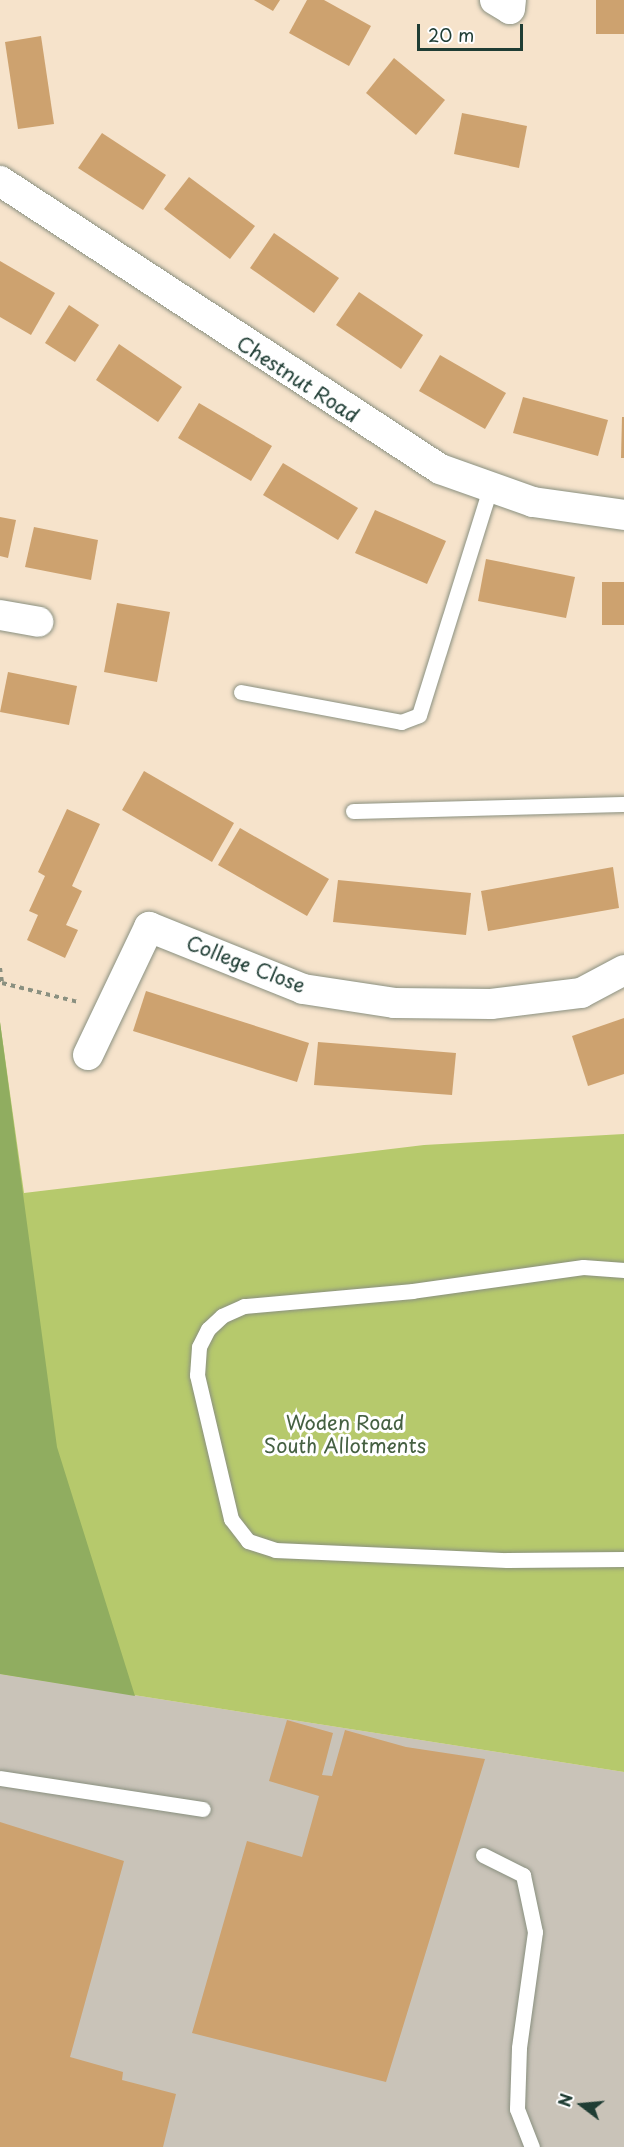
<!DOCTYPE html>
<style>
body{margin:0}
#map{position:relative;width:624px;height:2147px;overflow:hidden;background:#f6e3cb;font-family:"Playpen Sans",sans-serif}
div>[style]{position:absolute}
.industrial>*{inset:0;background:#c9c3b8}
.green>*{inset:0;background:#b6c96c}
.forest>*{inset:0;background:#90ad60}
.building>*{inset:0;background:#cda26f}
.path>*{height:4px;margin-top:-2px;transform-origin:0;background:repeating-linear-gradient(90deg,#8a9080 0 4.5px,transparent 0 9px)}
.roads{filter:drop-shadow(0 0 2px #8a9080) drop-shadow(0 0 2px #8a9080)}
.service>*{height:15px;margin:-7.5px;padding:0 7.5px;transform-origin:7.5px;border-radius:7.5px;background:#fff}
.minor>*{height:30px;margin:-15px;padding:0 15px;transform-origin:15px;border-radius:15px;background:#fff}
span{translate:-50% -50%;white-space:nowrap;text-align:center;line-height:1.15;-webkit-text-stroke:6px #fff;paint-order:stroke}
.street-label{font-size:20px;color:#1f3d34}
.park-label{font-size:20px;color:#456042}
.north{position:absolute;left:552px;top:2075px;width:60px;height:60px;-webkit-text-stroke:4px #fff;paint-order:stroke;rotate:286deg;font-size:16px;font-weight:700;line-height:24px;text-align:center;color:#1f3d34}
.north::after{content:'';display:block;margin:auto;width:21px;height:27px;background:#1f3d34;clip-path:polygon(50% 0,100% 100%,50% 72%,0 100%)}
.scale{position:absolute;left:417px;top:24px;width:106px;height:27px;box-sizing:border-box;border:3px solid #1f3d34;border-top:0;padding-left:8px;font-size:18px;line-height:21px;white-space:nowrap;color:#1f3d34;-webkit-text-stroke:4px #fff;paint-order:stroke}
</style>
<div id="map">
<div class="industrial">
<i style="clip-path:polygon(0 1674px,624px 1772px,624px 2147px,0 2147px)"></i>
</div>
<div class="green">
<i style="clip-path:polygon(0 1022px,24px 1193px,424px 1145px,624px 1134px,624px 1772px,0 1674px)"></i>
</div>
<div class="forest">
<i style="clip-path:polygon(0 1022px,57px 1447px,135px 1696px,0 1674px)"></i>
</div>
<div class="building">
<i style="clip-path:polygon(254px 0,280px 0,273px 11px)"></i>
<i style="clip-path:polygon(307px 0,324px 0,371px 26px,349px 66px,289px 33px)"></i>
<i style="clip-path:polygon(596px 0,624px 0,624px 34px,596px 34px)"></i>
<i style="clip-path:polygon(41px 36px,54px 124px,18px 129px,5px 42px)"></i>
<i style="clip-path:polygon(394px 58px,445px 100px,416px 135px,366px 93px)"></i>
<i style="clip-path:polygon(462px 113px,527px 126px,519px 168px,454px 154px)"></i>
<i style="clip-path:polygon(102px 133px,166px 175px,143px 210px,78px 168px)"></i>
<i style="clip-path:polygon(189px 177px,255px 226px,230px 259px,164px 209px)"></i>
<i style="clip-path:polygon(274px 233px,339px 278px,314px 313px,250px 268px)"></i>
<i style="clip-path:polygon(0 261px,55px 293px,31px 335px,0 317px)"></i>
<i style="clip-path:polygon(359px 292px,423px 335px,401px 369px,336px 325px)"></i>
<i style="clip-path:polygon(69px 305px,99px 325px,75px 362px,45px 343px)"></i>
<i style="clip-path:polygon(119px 344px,182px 387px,158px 422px,96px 380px)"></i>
<i style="clip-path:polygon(440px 355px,506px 393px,485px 429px,419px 391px)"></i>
<i style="clip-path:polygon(523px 397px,608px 420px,598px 456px,513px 433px)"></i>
<i style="clip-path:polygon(199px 403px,272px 446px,251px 481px,178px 438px)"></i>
<i style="clip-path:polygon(622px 417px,624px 417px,624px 458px,621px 458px)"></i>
<i style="clip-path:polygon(283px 463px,358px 508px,338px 540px,263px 495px)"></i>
<i style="clip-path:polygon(375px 510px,446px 541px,427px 584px,355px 553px)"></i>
<i style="clip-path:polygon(0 517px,16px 520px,8px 558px,0 556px)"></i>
<i style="clip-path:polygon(34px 527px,98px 540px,91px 580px,25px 567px)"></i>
<i style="clip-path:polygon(486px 559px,575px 577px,566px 618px,478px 601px)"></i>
<i style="clip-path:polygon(602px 582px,624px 582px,624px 625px,602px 625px)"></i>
<i style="clip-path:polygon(117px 603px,170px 612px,157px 682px,104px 672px)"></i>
<i style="clip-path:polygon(8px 672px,77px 686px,69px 725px,0 712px)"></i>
<i style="clip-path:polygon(144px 771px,234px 823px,212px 862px,122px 810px)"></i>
<i style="clip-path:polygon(67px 809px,100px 824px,72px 886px,82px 891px,66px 925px,78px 930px,65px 958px,27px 940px,38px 915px,29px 911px,45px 876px,38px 872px)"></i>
<i style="clip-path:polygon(240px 828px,329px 879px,307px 916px,218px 865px)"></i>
<i style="clip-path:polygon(613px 867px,619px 908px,488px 931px,481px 891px)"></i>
<i style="clip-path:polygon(338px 880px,471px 893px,466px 935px,333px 922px)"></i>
<i style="clip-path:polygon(146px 991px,309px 1043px,297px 1082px,133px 1031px)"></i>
<i style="clip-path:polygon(624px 1018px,624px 1074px,588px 1086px,572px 1036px)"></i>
<i style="clip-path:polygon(318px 1042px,456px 1053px,452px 1095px,314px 1085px)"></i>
<i style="clip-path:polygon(287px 1720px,333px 1733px,322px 1775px,332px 1776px,345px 1730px,406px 1747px,485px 1759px,386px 2082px,192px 2033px,247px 1841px,302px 1857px,319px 1796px,269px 1781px)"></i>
<i style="clip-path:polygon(0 1822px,124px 1861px,70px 2057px,123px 2072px,122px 2080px,176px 2094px,163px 2147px,0 2147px)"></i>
</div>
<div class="path">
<i style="left:0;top:968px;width:15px;rotate:82deg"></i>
<i style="left:2px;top:983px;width:78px;rotate:14deg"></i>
</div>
<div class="roads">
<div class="service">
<i style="left:241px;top:692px;width:163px;rotate:10.6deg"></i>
<i style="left:401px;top:722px;width:19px;rotate:-21deg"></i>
<i style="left:419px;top:715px;width:237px;rotate:-72.6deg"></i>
<i style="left:353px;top:811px;width:271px;rotate:-1.5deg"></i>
<i style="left:624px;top:1270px;width:41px;rotate:-175.8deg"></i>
<i style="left:583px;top:1267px;width:172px;rotate:172deg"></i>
<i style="left:413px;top:1291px;width:170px;rotate:174.9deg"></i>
<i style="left:244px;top:1306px;width:24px;rotate:156deg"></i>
<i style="left:222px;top:1316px;width:19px;rotate:137deg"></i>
<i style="left:208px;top:1329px;width:20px;rotate:117deg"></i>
<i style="left:199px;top:1347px;width:28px;rotate:94deg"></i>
<i style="left:197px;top:1375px;width:148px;rotate:76.7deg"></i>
<i style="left:231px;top:1519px;width:28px;rotate:52deg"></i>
<i style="left:248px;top:1541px;width:28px;rotate:18deg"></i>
<i style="left:275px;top:1550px;width:232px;rotate:2.5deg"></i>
<i style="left:507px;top:1560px;width:117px;rotate:-0.5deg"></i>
<i style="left:0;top:1778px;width:205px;rotate:8.7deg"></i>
<i style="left:483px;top:1855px;width:45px;rotate:26.6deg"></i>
<i style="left:523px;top:1875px;width:58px;rotate:78.1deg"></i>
<i style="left:535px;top:1932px;width:117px;rotate:97.9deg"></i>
<i style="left:519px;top:2048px;width:61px;rotate:91.9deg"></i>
<i style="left:517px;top:2109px;width:41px;rotate:68.5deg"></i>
</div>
<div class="minor">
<i style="left:495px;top:0;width:17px;rotate:31deg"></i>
<i style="left:510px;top:9px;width:9px;rotate:-84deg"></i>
<i style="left:0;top:181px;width:526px;rotate:33.21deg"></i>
<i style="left:440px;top:469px;width:99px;rotate:19.5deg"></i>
<i style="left:533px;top:502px;width:92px;rotate:8.1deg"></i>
<i style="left:0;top:615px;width:39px;rotate:10deg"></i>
<i style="left:88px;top:1055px;width:142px;rotate:-64.5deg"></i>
<i style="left:149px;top:927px;width:166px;rotate:21.9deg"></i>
<i style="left:303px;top:989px;width:92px;rotate:8.7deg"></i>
<i style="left:394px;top:1003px;width:97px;rotate:0.6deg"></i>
<i style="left:491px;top:1004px;width:91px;rotate:-7deg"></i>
<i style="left:581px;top:993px;width:49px;rotate:-28.1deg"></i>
</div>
</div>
<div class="street-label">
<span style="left:298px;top:379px;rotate:33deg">Chestnut Road</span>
<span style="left:246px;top:964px;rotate:21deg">College Close</span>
</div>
<div class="park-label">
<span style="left:345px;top:1434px">Woden Road<br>South Allotments</span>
</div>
<div class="north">N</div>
<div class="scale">20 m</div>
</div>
